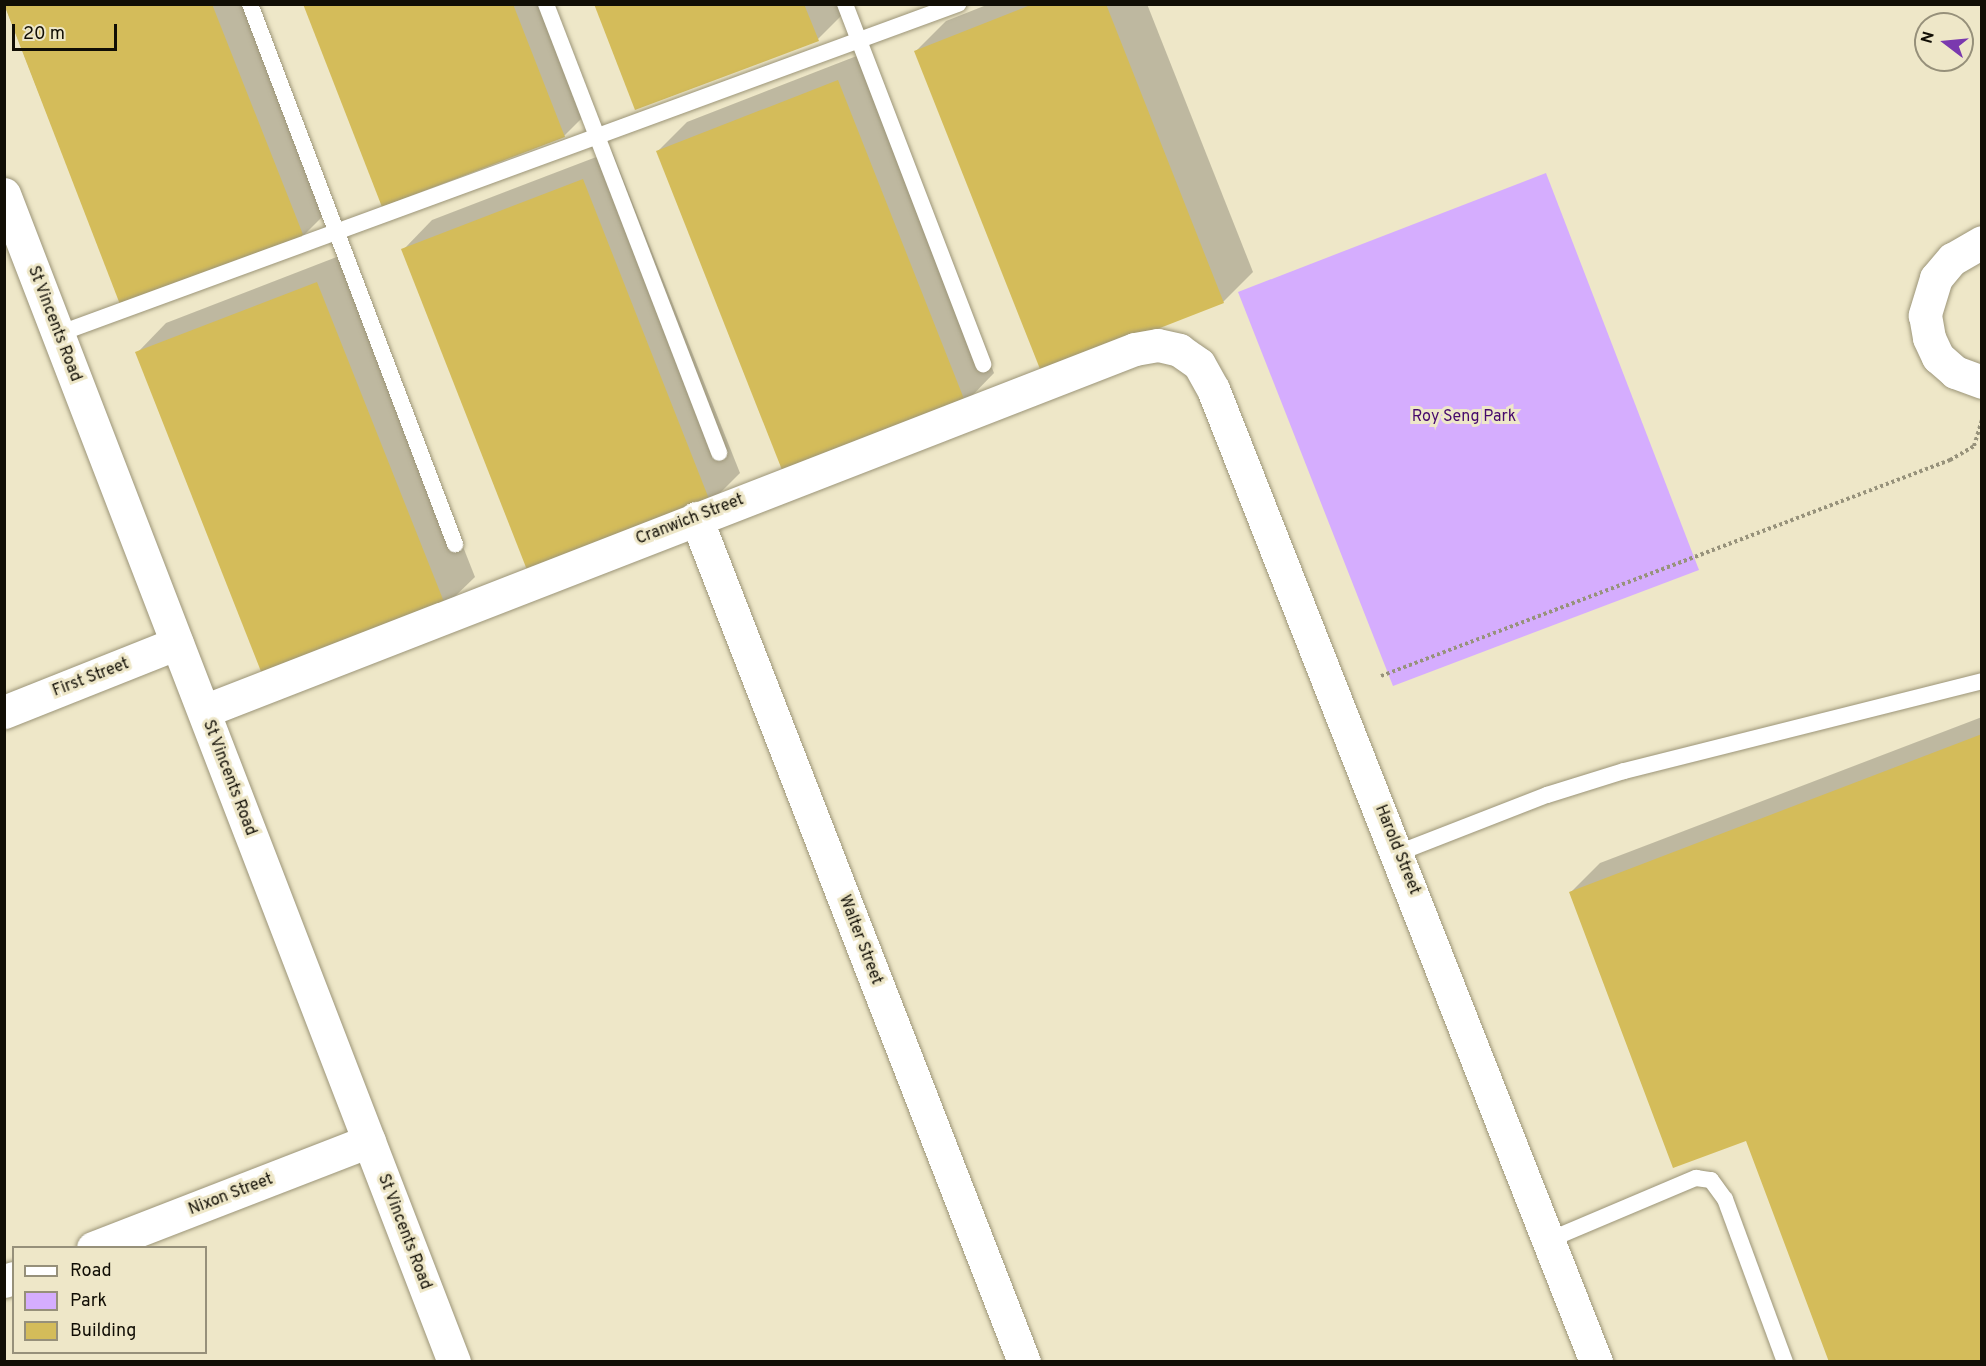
<!DOCTYPE html>
<style>
body{margin:0}
#map{position:relative;width:1986px;height:1366px;overflow:hidden;background:#eee7c8;font-family:Overpass,sans-serif}
div>[style]{position:absolute}
.green>*{inset:0;background:#d5adfe}
.shadow>*{inset:0;background:#0003}
.building>*{inset:0;background:#d4bc5a}
.path>*{height:4px;margin-top:-2px;transform-origin:0;background:repeating-linear-gradient(90deg,#97927b 0 3px,transparent 0 6px)}
.roads{filter:drop-shadow(0 0 2px #9c9578) drop-shadow(0 0 2px #9c9578)}
.service>*{height:16px;margin:-8px;padding:0 8px;transform-origin:8px;border-radius:8px;background:#fff}
.minor>*{height:33px;margin:-16.5px;padding:0 16.5px;transform-origin:16.5px;border-radius:16.5px;background:#fff}
.secondary>*{height:33px;margin:-16.5px;padding:0 16.5px;transform-origin:16.5px;border-radius:16.5px;background:#fff}
span{translate:-50% -50%;white-space:nowrap;text-align:center;line-height:1.15;-webkit-text-stroke:6px #eee7c8;paint-order:stroke}
.street-label{font-size:16px;color:#110e05}
.park-label{font-size:16px;color:#46096c}
.frame{position:absolute;inset:0;border:6px solid #110e05;pointer-events:none}
.legend{position:absolute;left:12px;top:1246px;width:195px;height:108px;box-sizing:border-box;background:#eee7c8;border:2px solid #96907a;margin:0;padding:8px 10px;list-style:none;font-size:18px;color:#110e05}
.legend li{display:flex;align-items:center;gap:12px;height:30px}
.legend b{width:30px;border:2px solid #96907a}
.north{position:absolute;left:1914px;top:12px;width:60px;height:60px;box-sizing:border-box;background:#eee7c8;border:2px solid #96907a;border-radius:50%;rotate:286deg;font-size:16px;font-weight:700;line-height:24px;text-align:center;color:#110e05}
.north::after{content:'';display:block;margin:auto;width:21px;height:27px;background:#7a39ae;clip-path:polygon(50% 0,100% 100%,50% 72%,0 100%)}
.scale{position:absolute;left:12px;top:24px;width:105px;height:27px;box-sizing:border-box;border:3px solid #110e05;border-top:0;padding-left:8px;font-size:18px;line-height:21px;white-space:nowrap;color:#110e05;-webkit-text-stroke:4px #eee7c8;paint-order:stroke}
</style>
<div id="map">
<div class="green">
<i style="clip-path:polygon(1546px 173px,1699px 570px,1393px 686px,1238px 292px)"></i>
</div>
<div class="shadow">
<i style="clip-path:polygon(4px 4px,253px 4px,333px 206px,303px 236px,122px 305px)"></i>
<i style="clip-path:polygon(304px 4px,554px 4px,594px 106px,564px 136px)"></i>
<i style="clip-path:polygon(595px 4px,845px 4px,847px 10px,818px 39px)"></i>
<i style="clip-path:polygon(989px 4px,1147px 4px,1253px 272px,1223px 302px,916px 51px,946px 21px)"></i>
<i style="clip-path:polygon(867px 52px,994px 373px,965px 403px,658px 151px,687px 122px)"></i>
<i style="clip-path:polygon(612px 151px,740px 473px,711px 502px,403px 250px,432px 220px)"></i>
<i style="clip-path:polygon(347px 253px,475px 577px,445px 606px,137px 353px,166px 323px)"></i>
<i style="clip-path:polygon(1982px 717px,1982px 1362px,1747px 1139px,1571px 892px,1600px 863px)"></i>
</div>
<div class="building">
<i style="clip-path:polygon(4px 4px,212px 4px,304px 237px,121px 307px)"></i>
<i style="clip-path:polygon(303px 4px,513px 4px,565px 137px,382px 207px)"></i>
<i style="clip-path:polygon(594px 4px,804px 4px,819px 41px,635px 110px)"></i>
<i style="clip-path:polygon(1033px 4px,1106px 4px,1224px 303px,1042px 374px,914px 51px)"></i>
<i style="clip-path:polygon(838px 80px,966px 404px,784px 475px,656px 151px)"></i>
<i style="clip-path:polygon(583px 179px,711px 504px,529px 575px,401px 249px)"></i>
<i style="clip-path:polygon(317px 282px,446px 607px,264px 679px,135px 352px)"></i>
<i style="clip-path:polygon(1982px 734px,1982px 1362px,1829px 1362px,1746px 1141px,1673px 1168px,1569px 892px)"></i>
</div>
<div class="path">
<i style="left:1381px;top:676px;width:609px;rotate:-20.79deg"></i>
<i style="left:1950px;top:460px;width:28px;rotate:-30deg"></i>
<i style="left:1974px;top:446px;width:27px;rotate:-73deg"></i>
</div>
<div class="roads">
<div class="service">
<i style="left:250px;top:4px;width:578px;rotate:69.21deg"></i>
<i style="left:546px;top:4px;width:481px;rotate:68.9deg"></i>
<i style="left:845px;top:4px;width:386px;rotate:69deg"></i>
<i style="left:58px;top:334px;width:959px;rotate:-20.14deg"></i>
<i style="left:1398px;top:853px;width:160px;rotate:-21.3deg"></i>
<i style="left:1547px;top:795px;width:81px;rotate:-17.3deg"></i>
<i style="left:1624px;top:771px;width:369px;rotate:-14.1deg"></i>
<i style="left:1549px;top:1240px;width:160px;rotate:-22.9deg"></i>
<i style="left:1696px;top:1178px;width:15px;rotate:8deg"></i>
<i style="left:1711px;top:1180px;width:24px;rotate:54deg"></i>
<i style="left:1725px;top:1199px;width:174px;rotate:69.8deg"></i>
</div>
<div class="minor">
<i style="left:1982px;top:242px;width:34px;rotate:150deg"></i>
<i style="left:1952px;top:259px;width:25px;rotate:130deg"></i>
<i style="left:1936px;top:278px;width:39px;rotate:107deg"></i>
<i style="left:1925px;top:315px;width:23px;rotate:80deg"></i>
<i style="left:1929px;top:338px;width:21px;rotate:65deg"></i>
<i style="left:1938px;top:357px;width:23px;rotate:41deg"></i>
<i style="left:1955px;top:372px;width:29px;rotate:20deg"></i>
<i style="left:696px;top:518px;width:905px;rotate:68.76deg"></i>
<i style="left:204px;top:711px;width:999px;rotate:-21.25deg"></i>
<i style="left:1135px;top:349px;width:23px;rotate:-10deg"></i>
<i style="left:1158px;top:345px;width:22px;rotate:13deg"></i>
<i style="left:1179px;top:350px;width:24px;rotate:35deg"></i>
<i style="left:1199px;top:364px;width:29px;rotate:61deg"></i>
<i style="left:1213px;top:389px;width:1046px;rotate:68.51deg"></i>
<i style="left:4px;top:712px;width:186px;rotate:-21.7deg"></i>
<i style="left:93px;top:1248px;width:296px;rotate:-21.2deg"></i>
<i style="left:4px;top:1281px;width:10px;rotate:-17deg"></i>
</div>
<div class="secondary">
<i style="left:4px;top:194px;width:1252px;rotate:68.93deg"></i>
</div>
</div>
<div class="street-label">
<span style="left:54px;top:324px;rotate:69deg">St Vincents Road</span>
<span style="left:690px;top:520px;rotate:-21deg">Cranwich Street</span>
<span style="left:91px;top:678px;rotate:-21deg">First Street</span>
<span style="left:229px;top:778px;rotate:69deg">St Vincents Road</span>
<span style="left:1397px;top:850px;rotate:68deg">Harold Street</span>
<span style="left:860px;top:940px;rotate:69deg">Walter Street</span>
<span style="left:231px;top:1195px;rotate:-21deg">Nixon Street</span>
<span style="left:404px;top:1232px;rotate:69deg">St Vincents Road</span>
</div>
<div class="park-label">
<span style="left:1464px;top:417px">Roy Seng Park</span>
</div>
<div class="frame"></div>
<ul class="legend">
<li><b style="height:8px;background:#fff"></b>Road</li>
<li><b style="height:16px;background:#d5adfe"></b>Park</li>
<li><b style="height:16px;background:#d4bc5a"></b>Building</li>
</ul>
<div class="north">N</div>
<div class="scale">20 m</div>
</div>
